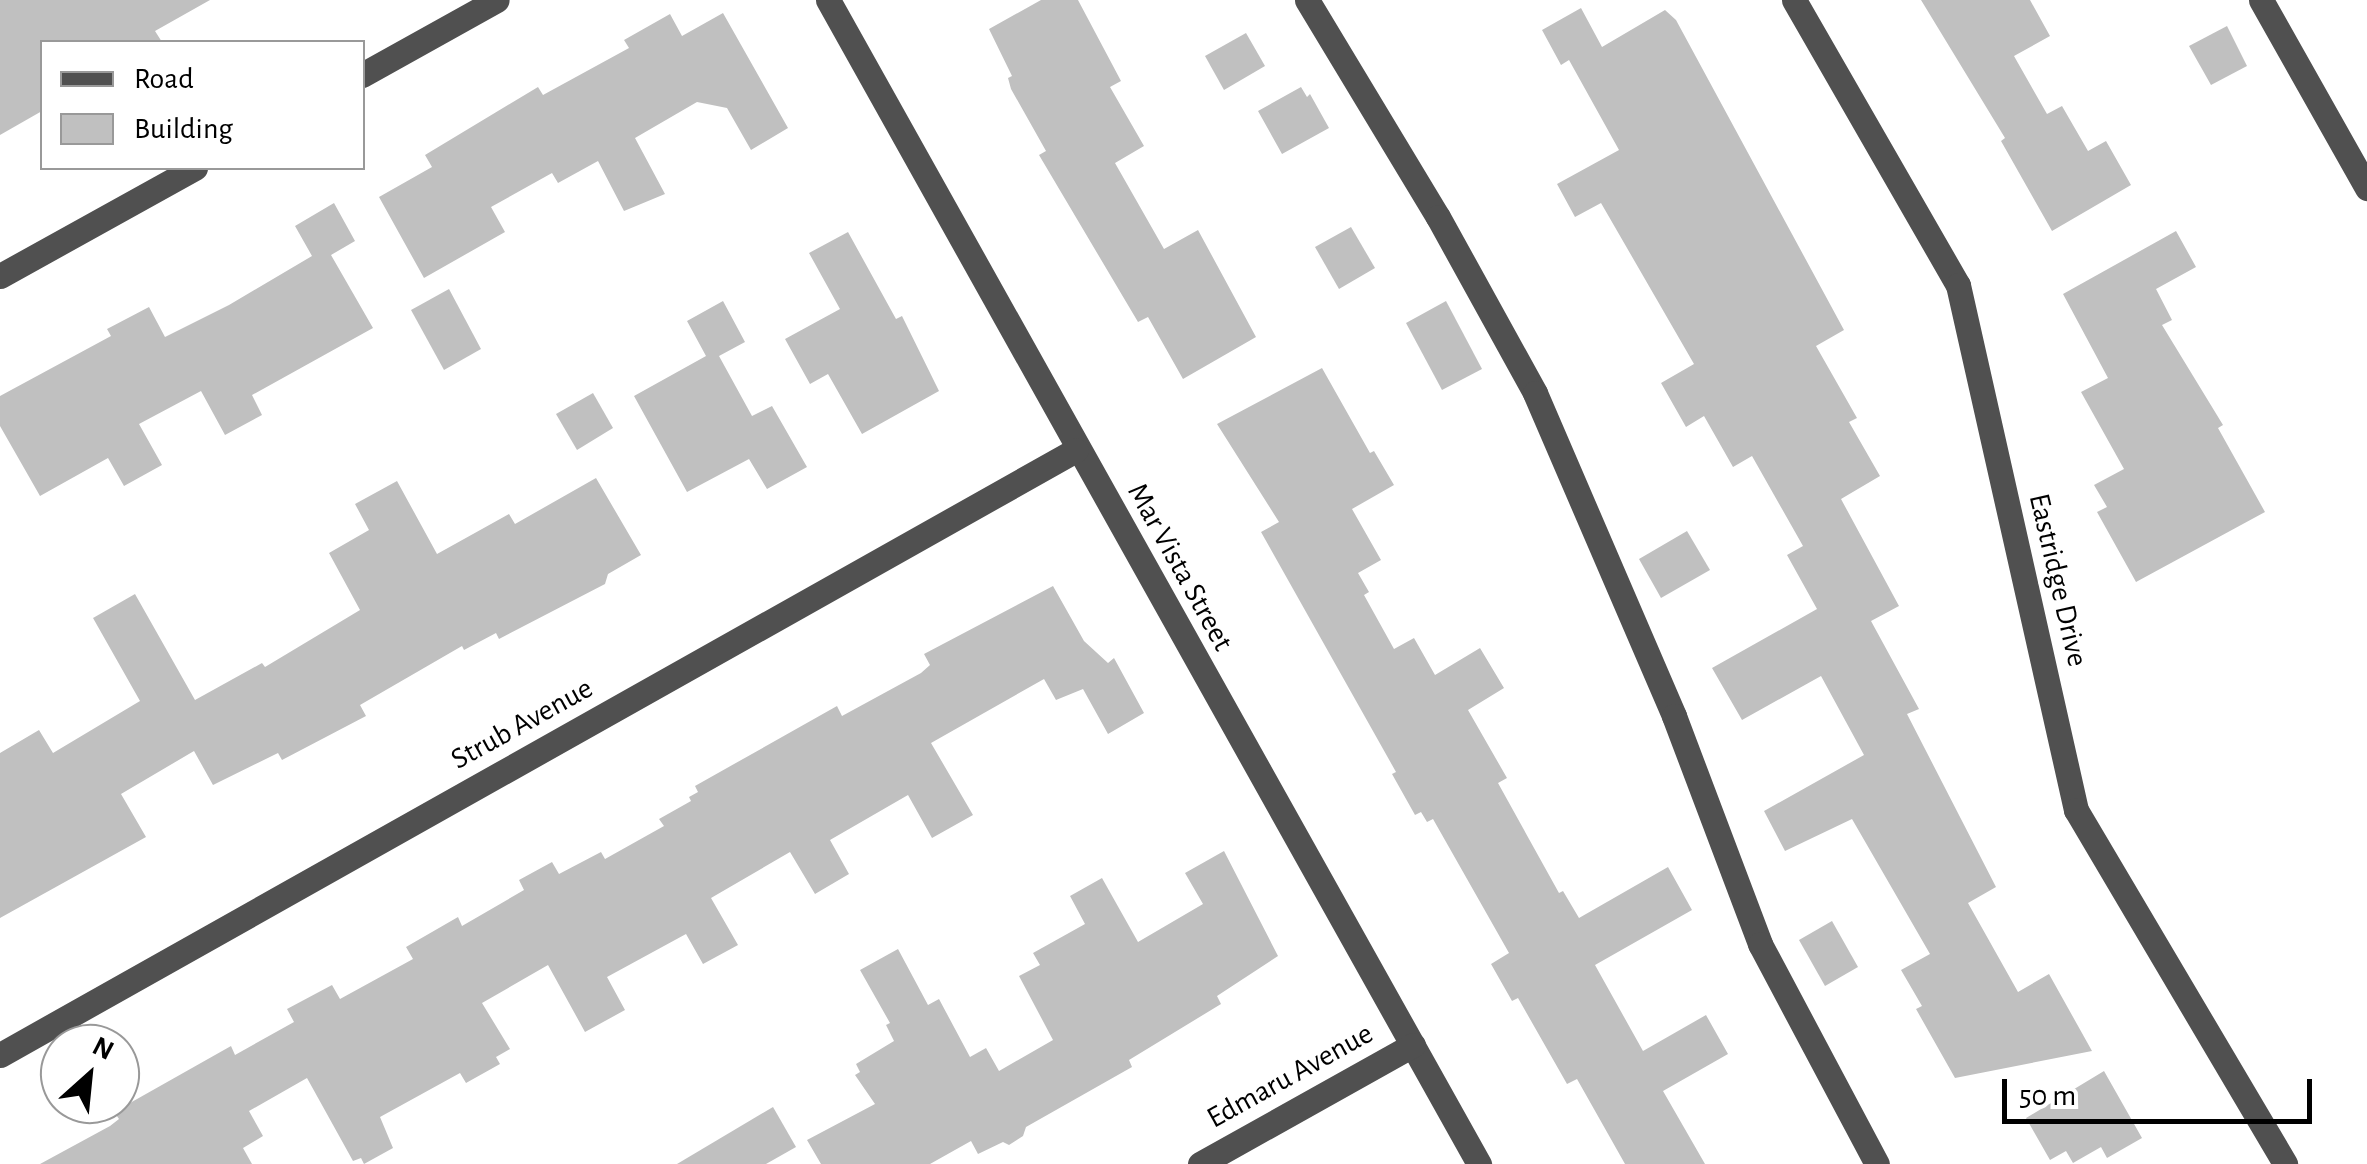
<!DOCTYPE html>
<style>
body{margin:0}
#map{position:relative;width:2367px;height:1164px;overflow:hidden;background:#fff;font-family:"Alegreya Sans",sans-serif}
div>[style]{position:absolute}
.building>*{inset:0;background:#c0c0c0}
.minor>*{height:25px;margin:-12.5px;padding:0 12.5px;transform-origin:12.5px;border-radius:12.5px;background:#505050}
span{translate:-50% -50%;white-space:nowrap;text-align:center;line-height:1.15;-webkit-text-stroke:10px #fff;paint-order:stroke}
.street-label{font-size:30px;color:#000}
.legend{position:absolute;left:40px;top:40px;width:325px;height:130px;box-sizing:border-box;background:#fff;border:2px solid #999;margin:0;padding:12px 18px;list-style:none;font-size:30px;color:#000}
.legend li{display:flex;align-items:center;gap:20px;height:50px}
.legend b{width:50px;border:2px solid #999}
.north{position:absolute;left:40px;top:1024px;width:100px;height:100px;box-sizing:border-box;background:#fff;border:2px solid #999;border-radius:50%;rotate:27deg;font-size:28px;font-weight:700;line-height:40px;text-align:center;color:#000}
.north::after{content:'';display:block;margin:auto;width:35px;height:45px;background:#000;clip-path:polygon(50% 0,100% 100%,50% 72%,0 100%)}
.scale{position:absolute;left:2002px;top:1079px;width:310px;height:45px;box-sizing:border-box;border:5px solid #000;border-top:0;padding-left:12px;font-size:30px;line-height:35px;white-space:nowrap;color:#000;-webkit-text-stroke:8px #fff;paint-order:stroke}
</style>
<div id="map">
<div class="building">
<i style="clip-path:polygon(0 0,210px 0,155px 31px,162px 42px,42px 42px,42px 111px,0 135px)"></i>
<i style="clip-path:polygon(1041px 0,1078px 0,1121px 81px,1110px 87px,1144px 146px,1115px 163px,1164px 249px,1198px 230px,1256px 337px,1183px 379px,1148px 317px,1138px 322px,1039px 155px,1046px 151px,1011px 89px,1008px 78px,1012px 76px,989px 29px)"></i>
<i style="clip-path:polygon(1921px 0,2030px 0,2050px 36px,2014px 56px,2047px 114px,2062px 106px,2088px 151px,2106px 141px,2131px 185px,2052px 231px,2001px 141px,2005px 138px)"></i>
<i style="clip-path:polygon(1581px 8px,1602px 47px,1665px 10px,1676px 20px,1844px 330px,1816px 346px,1857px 418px,1849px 422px,1880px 476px,1841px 499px,1899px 606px,1871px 621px,1919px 709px,1907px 714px,1996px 887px,1968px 903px,2018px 992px,2049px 974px,2092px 1051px,1955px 1078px,1916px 1009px,1922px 1006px,1901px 970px,1930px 954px,1852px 819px,1785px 851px,1764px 811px,1864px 755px,1821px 676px,1742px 720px,1712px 668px,1817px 609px,1787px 555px,1803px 546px,1752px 456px,1733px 467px,1704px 416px,1686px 427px,1661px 383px,1694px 364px,1601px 203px,1575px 217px,1557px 184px,1619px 150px,1569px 60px,1561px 65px,1542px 30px)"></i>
<i style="clip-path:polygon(723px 13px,788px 128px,751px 150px,727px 108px,697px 102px,635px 138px,665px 194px,624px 211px,598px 161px,558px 183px,552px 173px,491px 207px,505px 232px,424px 278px,379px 197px,432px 167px,425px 155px,538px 87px,543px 95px,629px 48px,624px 40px,670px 14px,682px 36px)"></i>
<i style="clip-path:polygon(2227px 26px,2247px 66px,2211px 85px,2189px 46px)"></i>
<i style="clip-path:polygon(1246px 33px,1265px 66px,1224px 90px,1205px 56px)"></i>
<i style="clip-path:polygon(1301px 87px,1307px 97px,1310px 94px,1329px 128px,1282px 154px,1258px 111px)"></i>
<i style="clip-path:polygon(334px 203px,355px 241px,331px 255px,373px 328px,252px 395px,262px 415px,225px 435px,201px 391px,139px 424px,162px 465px,124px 486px,108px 458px,40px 496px,0 426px,0 396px,111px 336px,107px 329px,149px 307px,165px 337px,229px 305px,312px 256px,295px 226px)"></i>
<i style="clip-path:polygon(1351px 227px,1375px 268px,1339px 289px,1315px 247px)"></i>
<i style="clip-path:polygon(2176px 231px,2196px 267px,2156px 289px,2172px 320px,2162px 325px,2223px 425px,2218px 428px,2265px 512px,2136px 582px,2097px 512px,2107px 507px,2094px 485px,2124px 469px,2081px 392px,2108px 378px,2063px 294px)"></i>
<i style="clip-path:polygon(848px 232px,896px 319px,902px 316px,939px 391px,862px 434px,828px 374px,810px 384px,785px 339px,840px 309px,809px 253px)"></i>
<i style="clip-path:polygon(449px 289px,481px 349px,444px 370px,411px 310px)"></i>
<i style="clip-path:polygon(723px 301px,745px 342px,719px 356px,752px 416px,772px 406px,807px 467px,767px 489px,749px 459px,687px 492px,634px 396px,706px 356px,687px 321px)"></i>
<i style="clip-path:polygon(1446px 301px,1482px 369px,1442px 390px,1406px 323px)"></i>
<i style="clip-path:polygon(1322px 368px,1370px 453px,1374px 451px,1394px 485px,1352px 509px,1381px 560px,1358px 573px,1369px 592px,1364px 595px,1394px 649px,1414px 638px,1435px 675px,1480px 648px,1504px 688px,1468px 710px,1507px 778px,1498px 783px,1559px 893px,1563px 891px,1579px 918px,1668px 867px,1692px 910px,1595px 965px,1643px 1051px,1706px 1015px,1728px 1054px,1663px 1091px,1705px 1164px,1625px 1164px,1577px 1079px,1567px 1084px,1518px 998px,1512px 1001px,1491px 964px,1509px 953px,1433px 819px,1427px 822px,1421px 812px,1415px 815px,1392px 774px,1396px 772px,1261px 532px,1279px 522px,1217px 424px)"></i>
<i style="clip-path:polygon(593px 393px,613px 428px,577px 450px,556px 414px)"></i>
<i style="clip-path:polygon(596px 478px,641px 555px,608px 574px,605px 584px,499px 639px,496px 633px,464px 650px,462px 646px,360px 705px,366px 716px,282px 760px,278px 753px,213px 785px,194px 751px,121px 794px,146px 837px,0 918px,0 753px,39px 730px,53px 753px,140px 701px,93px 618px,135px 594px,195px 700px,262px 663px,265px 667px,360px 610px,329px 553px,369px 530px,355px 504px,397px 481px,437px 554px,509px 514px,515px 524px)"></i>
<i style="clip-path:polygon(1687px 531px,1710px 570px,1661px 598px,1639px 559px)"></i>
<i style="clip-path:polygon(1053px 586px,1084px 641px,1108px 663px,1114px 658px,1144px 713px,1108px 734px,1083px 689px,1056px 700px,1044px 679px,931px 743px,973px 815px,932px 838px,908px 795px,830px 840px,849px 874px,815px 894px,790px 852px,711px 898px,738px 945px,703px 964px,686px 934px,607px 977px,625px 1010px,585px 1032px,548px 965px,482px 1003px,510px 1049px,496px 1057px,500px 1064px,466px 1083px,460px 1073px,380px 1117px,393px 1148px,364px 1164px,361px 1158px,353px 1161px,307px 1078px,249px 1111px,263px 1136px,243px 1148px,252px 1164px,40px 1164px,110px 1126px,119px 1119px,114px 1112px,231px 1046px,235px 1055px,294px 1022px,287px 1009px,332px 985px,340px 999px,413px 959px,406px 947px,458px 917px,462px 926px,524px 890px,519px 880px,552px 862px,559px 874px,601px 852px,605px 859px,664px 826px,659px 819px,691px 801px,689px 797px,698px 792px,695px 786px,837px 706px,842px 716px,921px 673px,930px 665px,924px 654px)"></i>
<i style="clip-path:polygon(1224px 851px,1278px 956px,1217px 996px,1221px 1004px,1129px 1060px,1132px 1067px,1026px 1127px,1023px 1136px,1009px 1145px,1003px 1142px,978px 1154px,971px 1141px,930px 1164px,821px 1164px,807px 1140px,875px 1104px,855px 1075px,860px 1072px,856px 1064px,894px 1041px,886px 1025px,890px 1023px,860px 970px,898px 949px,928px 1005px,939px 999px,970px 1057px,986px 1048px,999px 1071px,1053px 1040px,1019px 976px,1040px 965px,1033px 953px,1085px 924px,1070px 896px,1102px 878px,1138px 942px,1203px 904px,1185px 873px)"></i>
<i style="clip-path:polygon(1832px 921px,1858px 967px,1825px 986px,1799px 940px)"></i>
<i style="clip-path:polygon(2104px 1071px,2142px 1138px,2107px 1158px,2101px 1147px,2073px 1163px,2066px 1151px,2050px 1160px,2026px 1118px)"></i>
<i style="clip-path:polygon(773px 1107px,796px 1147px,766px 1164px,677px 1164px)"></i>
</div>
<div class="minor">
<i style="left:828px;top:0;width:1334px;rotate:60.78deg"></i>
<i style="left:1307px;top:0;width:253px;rotate:58.9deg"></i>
<i style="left:1438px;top:217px;width:201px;rotate:61.1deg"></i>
<i style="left:1535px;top:393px;width:352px;rotate:66.7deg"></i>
<i style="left:1674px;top:716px;width:244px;rotate:69.3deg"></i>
<i style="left:1760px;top:944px;width:249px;rotate:62deg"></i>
<i style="left:1794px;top:0;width:329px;rotate:60.1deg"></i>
<i style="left:1958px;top:285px;width:538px;rotate:77.33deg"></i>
<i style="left:2076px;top:810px;width:411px;rotate:59.4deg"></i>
<i style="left:2261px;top:0;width:216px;rotate:60.6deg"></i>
<i style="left:362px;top:75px;width:154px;rotate:-29.1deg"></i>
<i style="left:0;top:276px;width:223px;rotate:-29deg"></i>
<i style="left:0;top:1055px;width:1234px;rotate:-29.35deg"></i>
<i style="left:1200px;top:1164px;width:244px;rotate:-29.2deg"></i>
</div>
<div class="street-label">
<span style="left:1180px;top:567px;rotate:61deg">Mar Vista Street</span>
<span style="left:2058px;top:580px;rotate:77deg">Eastridge Drive</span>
<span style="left:522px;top:724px;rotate:-29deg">Strub Avenue</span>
<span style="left:1290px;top:1076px;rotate:-29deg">Edmaru Avenue</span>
</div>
<ul class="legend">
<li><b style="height:12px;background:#505050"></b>Road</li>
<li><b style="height:28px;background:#c0c0c0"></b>Building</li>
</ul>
<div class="north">N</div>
<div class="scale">50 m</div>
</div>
